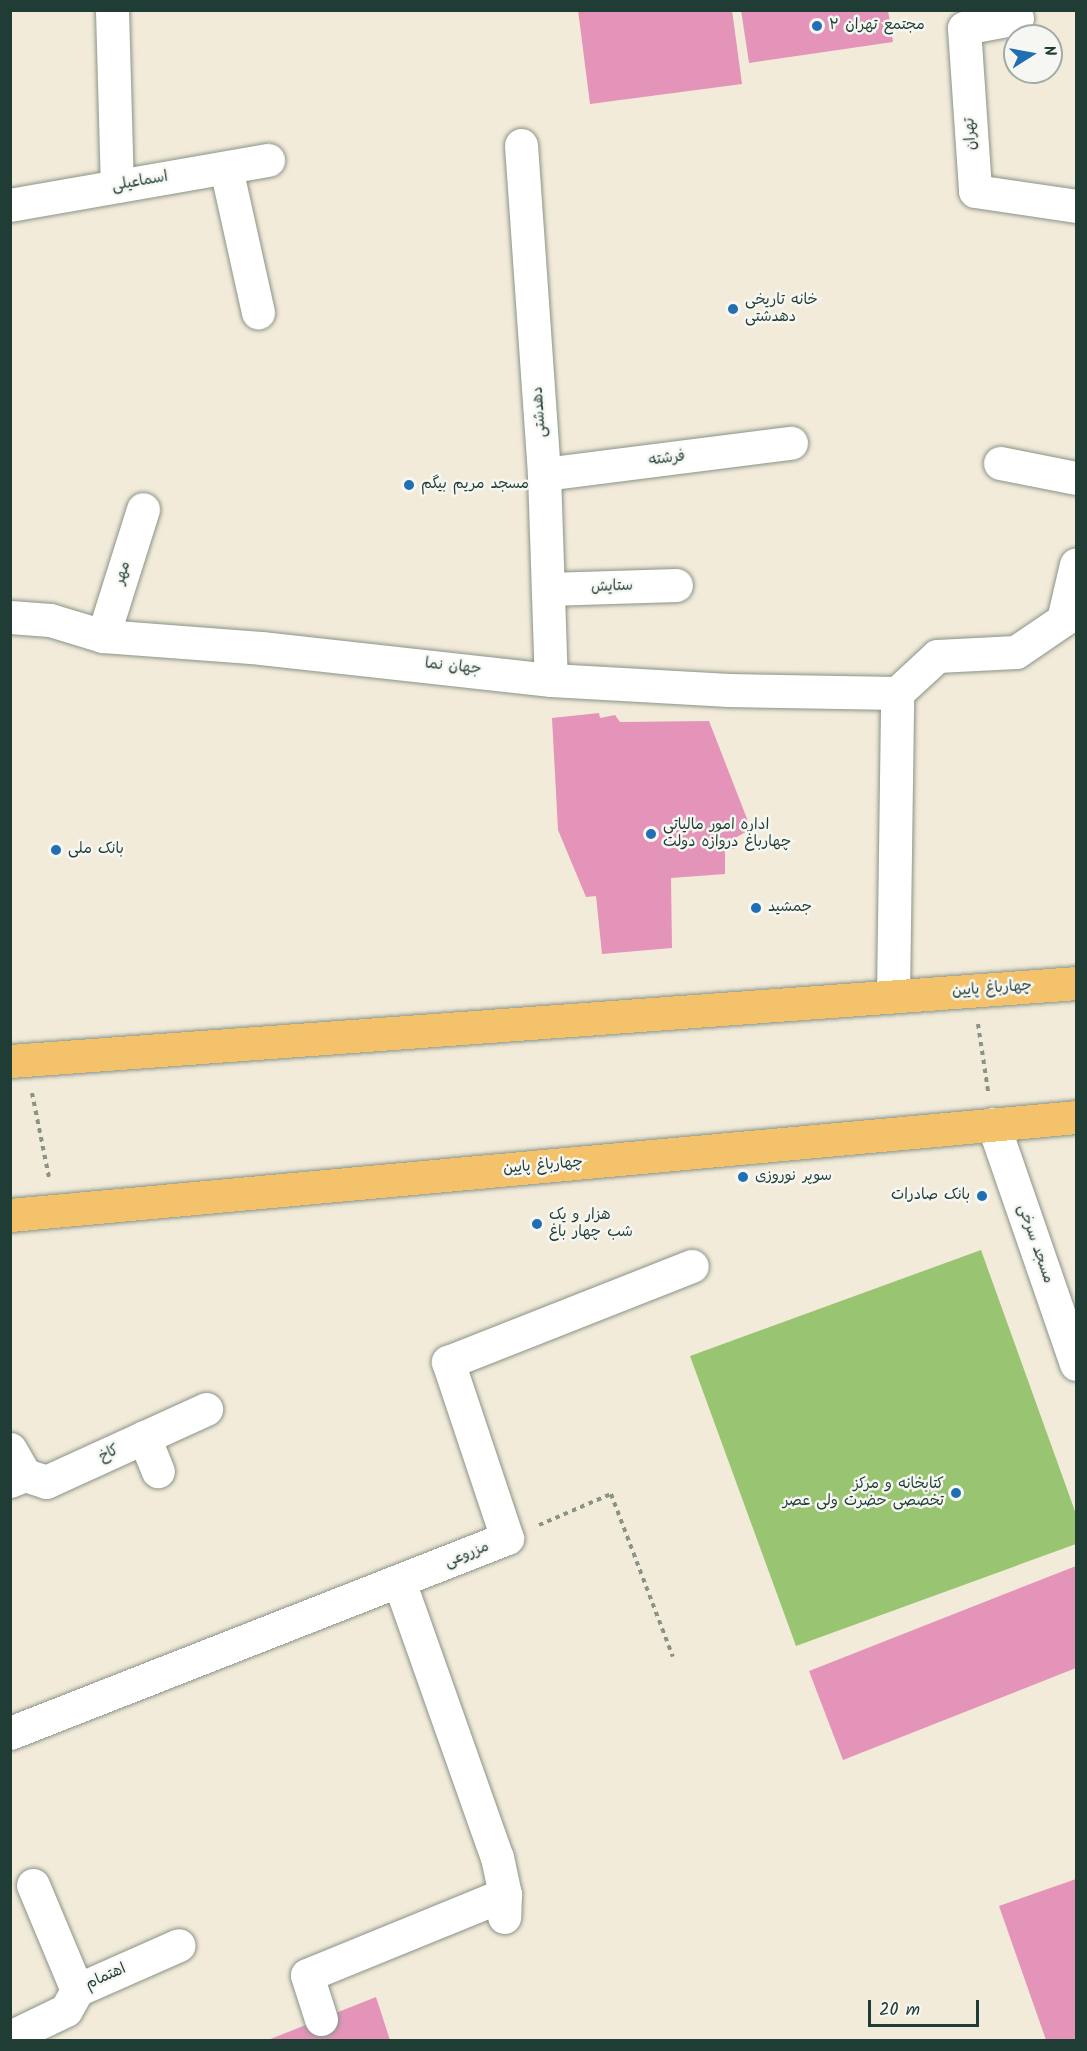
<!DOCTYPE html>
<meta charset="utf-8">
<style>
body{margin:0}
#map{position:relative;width:1087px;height:2051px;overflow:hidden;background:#f3ebda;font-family:Kalam,"Playpen Sans Arabic",sans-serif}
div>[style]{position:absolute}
.green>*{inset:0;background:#99c573}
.building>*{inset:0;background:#e494b9}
.path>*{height:4px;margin-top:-2px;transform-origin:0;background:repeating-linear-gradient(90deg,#899487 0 4.5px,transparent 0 9px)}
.roads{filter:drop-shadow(0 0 2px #899487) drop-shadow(0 0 2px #899487)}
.street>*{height:33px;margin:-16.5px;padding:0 16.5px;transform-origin:16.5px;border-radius:16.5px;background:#fff}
.primary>*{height:33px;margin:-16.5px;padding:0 16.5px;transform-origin:16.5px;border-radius:16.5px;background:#f4c26a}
.dots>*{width:16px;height:16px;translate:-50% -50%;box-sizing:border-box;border:3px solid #f6f6f2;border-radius:50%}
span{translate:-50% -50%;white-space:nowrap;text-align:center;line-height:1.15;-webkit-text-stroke:5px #f6f6f2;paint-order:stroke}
.poi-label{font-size:15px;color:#1f3d34}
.left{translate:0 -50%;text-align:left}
.right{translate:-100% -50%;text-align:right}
.street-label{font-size:15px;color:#1f3d34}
.frame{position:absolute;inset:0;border:12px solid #1f3d34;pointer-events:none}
.north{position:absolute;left:1003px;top:24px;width:60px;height:60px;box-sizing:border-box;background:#f6f6f2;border:2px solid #a0aca6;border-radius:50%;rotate:79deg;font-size:16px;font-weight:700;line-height:24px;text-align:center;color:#1f3d34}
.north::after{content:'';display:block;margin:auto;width:21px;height:27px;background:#1f6fb2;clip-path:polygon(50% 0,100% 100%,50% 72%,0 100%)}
.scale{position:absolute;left:868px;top:2000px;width:111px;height:27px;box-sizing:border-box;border:3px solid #1f3d34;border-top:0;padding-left:8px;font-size:18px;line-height:21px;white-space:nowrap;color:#1f3d34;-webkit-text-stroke:4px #f6f6f2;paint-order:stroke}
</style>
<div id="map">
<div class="green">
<i style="clip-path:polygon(981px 1250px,1076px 1514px,1076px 1544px,796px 1646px,690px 1356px)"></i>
</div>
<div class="building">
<i style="clip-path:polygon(578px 10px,732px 10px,742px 84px,590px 104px)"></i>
<i style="clip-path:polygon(741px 10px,888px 10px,893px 42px,749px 63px)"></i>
<i style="clip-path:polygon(599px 713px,600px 718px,615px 715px,620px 722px,709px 721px,751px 829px,735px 838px,735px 849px,725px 849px,725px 874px,671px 878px,672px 948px,602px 954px,596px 896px,586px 897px,558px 830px,552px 718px)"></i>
<i style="clip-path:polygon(1076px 1566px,1076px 1668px,843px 1760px,809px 1671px)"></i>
<i style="clip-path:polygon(1076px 1879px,1076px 2040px,1046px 2040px,999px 1906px)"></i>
<i style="clip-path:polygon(376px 1997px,390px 2040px,268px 2040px)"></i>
</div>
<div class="path">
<i style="left:978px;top:1024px;width:68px;rotate:81.5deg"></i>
<i style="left:32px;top:1093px;width:86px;rotate:78.6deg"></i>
<i style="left:539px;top:1525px;width:78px;rotate:-23.3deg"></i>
<i style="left:611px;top:1494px;width:174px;rotate:69.2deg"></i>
</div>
<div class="roads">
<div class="street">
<i style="left:112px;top:10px;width:176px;rotate:88.4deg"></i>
<i style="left:1017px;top:18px;width:54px;rotate:169.3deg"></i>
<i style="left:964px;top:28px;width:163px;rotate:86.1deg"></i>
<i style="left:975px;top:191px;width:102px;rotate:8.4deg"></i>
<i style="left:521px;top:145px;width:330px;rotate:86deg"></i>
<i style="left:544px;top:474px;width:206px;rotate:88.1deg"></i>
<i style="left:226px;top:168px;width:148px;rotate:77.5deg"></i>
<i style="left:10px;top:205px;width:262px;rotate:-9.9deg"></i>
<i style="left:1000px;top:463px;width:77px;rotate:11.2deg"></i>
<i style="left:544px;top:474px;width:249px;rotate:-7.2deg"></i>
<i style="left:548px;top:589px;width:128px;rotate:-1.8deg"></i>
<i style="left:10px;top:617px;width:40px;rotate:4.3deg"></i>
<i style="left:50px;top:620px;width:55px;rotate:16.8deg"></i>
<i style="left:103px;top:636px;width:158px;rotate:4.3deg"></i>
<i style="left:261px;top:648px;width:292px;rotate:6.3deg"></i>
<i style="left:551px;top:680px;width:178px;rotate:3.2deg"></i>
<i style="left:729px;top:690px;width:168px;rotate:1deg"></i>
<i style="left:103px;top:636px;width:133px;rotate:-72.5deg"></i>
<i style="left:897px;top:693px;width:54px;rotate:-42.8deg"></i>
<i style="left:937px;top:656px;width:79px;rotate:-2.9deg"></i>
<i style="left:1016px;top:652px;width:57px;rotate:-34.2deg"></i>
<i style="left:1063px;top:620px;width:57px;rotate:-76.9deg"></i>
<i style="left:893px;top:996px;width:303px;rotate:-89.2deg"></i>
<i style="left:993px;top:1124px;width:254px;rotate:70.9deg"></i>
<i style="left:144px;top:1437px;width:37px;rotate:68deg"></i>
<i style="left:10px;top:1449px;width:30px;rotate:60deg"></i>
<i style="left:10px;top:1481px;width:16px;rotate:-22deg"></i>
<i style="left:25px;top:1475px;width:22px;rotate:18deg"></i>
<i style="left:46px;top:1482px;width:176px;rotate:-24.5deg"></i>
<i style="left:399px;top:1581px;width:293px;rotate:70.5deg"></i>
<i style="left:497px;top:1857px;width:38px;rotate:78deg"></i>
<i style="left:505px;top:1894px;width:23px;rotate:92deg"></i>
<i style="left:10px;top:1733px;width:534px;rotate:-21.42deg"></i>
<i style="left:507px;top:1538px;width:186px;rotate:-108.5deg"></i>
<i style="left:448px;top:1362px;width:262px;rotate:-21.5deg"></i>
<i style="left:33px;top:1885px;width:114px;rotate:67.3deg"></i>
<i style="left:321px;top:2019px;width:46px;rotate:-107.7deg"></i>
<i style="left:307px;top:1975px;width:214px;rotate:-22.2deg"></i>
<i style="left:10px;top:2037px;width:62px;rotate:-25.7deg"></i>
<i style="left:66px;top:2010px;width:23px;rotate:-61deg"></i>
<i style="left:77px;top:1990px;width:111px;rotate:-23.8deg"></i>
</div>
<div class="primary">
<i style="left:10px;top:1061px;width:1069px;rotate:-4.18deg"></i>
<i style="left:10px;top:1215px;width:1070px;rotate:-5.25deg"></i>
</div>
</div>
<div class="dots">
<i style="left:817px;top:26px;background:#1f6fb2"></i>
<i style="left:733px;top:309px;background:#1f6fb2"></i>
<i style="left:409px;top:485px;background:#1f6fb2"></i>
<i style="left:651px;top:834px;background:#1f6fb2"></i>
<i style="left:56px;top:850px;background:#1f6fb2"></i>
<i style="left:756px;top:908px;background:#1f6fb2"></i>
<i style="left:743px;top:1177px;background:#1f6fb2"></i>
<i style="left:982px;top:1196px;background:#1f6fb2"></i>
<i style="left:537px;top:1224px;background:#1f6fb2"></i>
<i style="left:956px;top:1493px;background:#1f6fb2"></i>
</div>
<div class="poi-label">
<span class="left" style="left:829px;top:26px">مجتمع تهران ۲</span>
<span class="left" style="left:745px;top:309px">خانه تاریخی<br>دهدشتی</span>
<span class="left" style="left:421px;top:485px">مسجد مریم بیگم</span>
<span class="left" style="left:663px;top:834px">اداره امور مالیاتی<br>چهارباغ دروازه دولت</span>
<span class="left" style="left:68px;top:850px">بانک ملی</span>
<span class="left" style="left:768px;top:908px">جمشيد</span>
<span class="left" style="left:755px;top:1177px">سوپر نوروزی</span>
<span class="right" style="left:970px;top:1196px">بانک صادرات</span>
<span class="left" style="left:549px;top:1224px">هزار و یک<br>شب چهار باغ</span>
<span class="right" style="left:944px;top:1493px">کتابخانه و مرکز<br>تخصصی حضرت ولی عصر</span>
</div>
<div class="street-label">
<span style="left:971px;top:134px;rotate:-94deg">تهران</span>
<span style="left:140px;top:182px;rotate:-10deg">اسماعیلی</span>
<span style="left:540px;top:412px;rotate:-94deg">دهدشتی</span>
<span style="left:667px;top:459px;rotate:-7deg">فرشته</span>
<span style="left:123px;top:573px;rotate:-73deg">مهر</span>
<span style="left:612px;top:587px;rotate:-2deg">ستایش</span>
<span style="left:453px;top:667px;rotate:6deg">جهان نما</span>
<span style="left:992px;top:989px;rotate:-4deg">چهارباغ پایین</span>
<span style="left:543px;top:1166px;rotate:-5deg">چهارباغ پایین</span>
<span style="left:1035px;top:1244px;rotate:71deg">مسجد سرخی</span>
<span style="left:109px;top:1454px;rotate:-25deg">کاخ</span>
<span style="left:467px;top:1555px;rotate:-22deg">مزروعی</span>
<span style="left:106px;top:1977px;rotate:-24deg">اهتمام</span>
</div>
<div class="frame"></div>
<div class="north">N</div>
<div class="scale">20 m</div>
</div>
